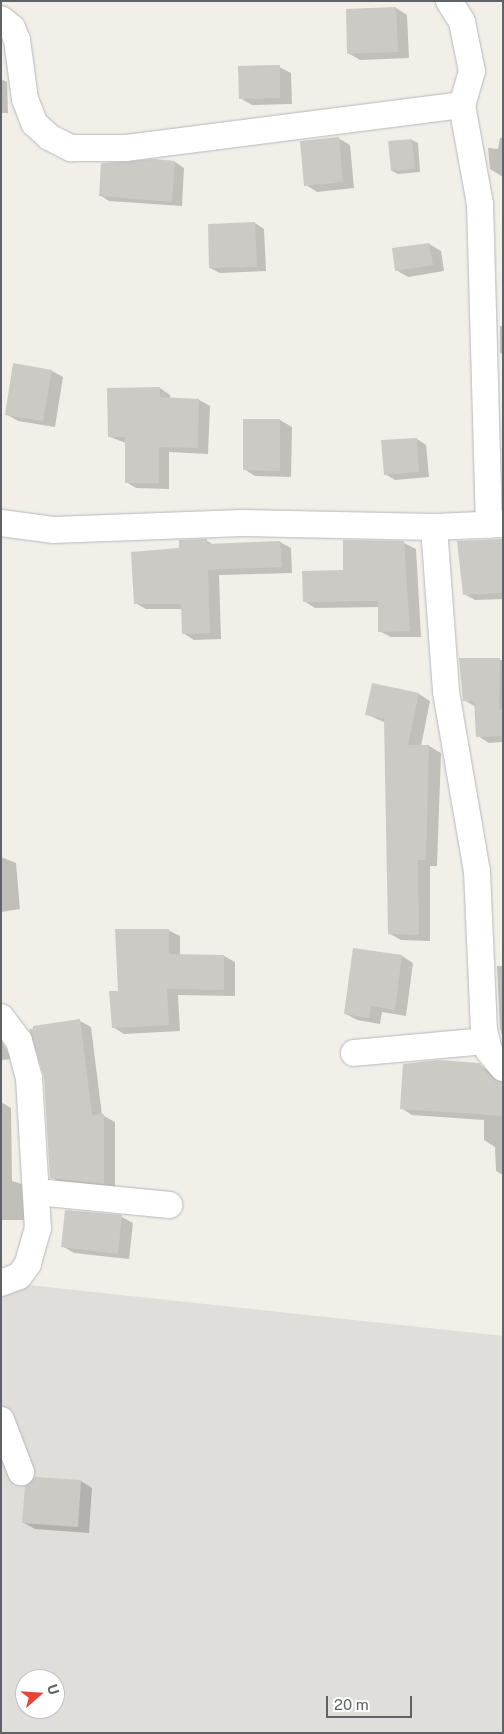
<!DOCTYPE html>
<style>
body{margin:0}
#map{position:relative;width:504px;height:1734px;overflow:hidden;background:#f1efe8;font-family:"Public Sans",sans-serif}
div>[style]{position:absolute}
.industrial>*{inset:0;background:#e0deda}
.shadow>*{inset:0;background:#0003}
.building>*{inset:0;background:#cccac5}
.roads{filter:drop-shadow(0 0 1px #b5b8bc) drop-shadow(0 0 1px #b5b8bc)}
.street>*{height:26px;margin:-13px;padding:0 13px;transform-origin:13px;border-radius:13px;background:#fff}
span{translate:-50% -50%;white-space:nowrap;text-align:center;line-height:1.15;-webkit-text-stroke:4px #fff;paint-order:stroke}
.frame{position:absolute;inset:0;border:2px solid #5f6368;pointer-events:none}
.north{position:absolute;left:15px;top:1669px;width:50px;height:50px;box-sizing:border-box;background:#fff;border:1px solid #bfc1c3;border-radius:50%;rotate:71deg;font-size:14px;font-weight:700;line-height:20px;text-align:center;color:#5f6368}
.north::after{content:'';display:block;margin:auto;width:18px;height:22px;background:#ea4335;clip-path:polygon(50% 0,100% 100%,50% 72%,0 100%)}
.scale{position:absolute;left:326px;top:1696px;width:86px;height:22px;box-sizing:border-box;border:2px solid #5f6368;border-top:0;padding-left:6px;font-size:15px;line-height:18px;white-space:nowrap;color:#5f6368;-webkit-text-stroke:4px #fff;paint-order:stroke}
</style>
<div id="map">
<div class="industrial">
<i style="clip-path:polygon(evenodd,1px 1282px,503px 1336px,503px 1733px,1px 1733px,1px 1282px,25px 1679px,55px 1679px,55px 1709px,25px 1709px,25px 1679px)"></i>
</div>
<div class="shadow">
<i style="clip-path:polygon(396px 8px,407px 15px,409px 58px,360px 60px,348px 53px)"></i>
<i style="clip-path:polygon(279px 67px,291px 73px,292px 104px,252px 105px,240px 98px)"></i>
<i style="clip-path:polygon(1px 79px,7px 82px,8px 113px,1px 113px)"></i>
<i style="clip-path:polygon(338px 138px,350px 145px,354px 188px,317px 192px,306px 185px)"></i>
<i style="clip-path:polygon(500px 138px,503px 138px,503px 177px,490px 169px,488px 148px,498px 149px)"></i>
<i style="clip-path:polygon(412px 140px,418px 143px,420px 172px,398px 174px,392px 171px)"></i>
<i style="clip-path:polygon(175px 162px,184px 168px,182px 206px,109px 201px,100px 195px)"></i>
<i style="clip-path:polygon(255px 223px,264px 229px,266px 271px,220px 273px,210px 268px)"></i>
<i style="clip-path:polygon(502px 223px,503px 223px,503px 250px,502px 250px)"></i>
<i style="clip-path:polygon(429px 244px,441px 251px,444px 271px,408px 277px,396px 270px)"></i>
<i style="clip-path:polygon(500px 326px,503px 326px,503px 354px,500px 353px)"></i>
<i style="clip-path:polygon(52px 371px,63px 377px,55px 427px,18px 421px,6px 414px)"></i>
<i style="clip-path:polygon(160px 388px,170px 395px,170px 399px,199px 400px,210px 406px,208px 454px,169px 452px,169px 489px,136px 488px,126px 482px,126px 443px,110px 437px)"></i>
<i style="clip-path:polygon(244px 420px,280px 420px,292px 427px,291px 477px,255px 476px,244px 469px)"></i>
<i style="clip-path:polygon(417px 439px,426px 445px,429px 477px,395px 480px,385px 474px)"></i>
<i style="clip-path:polygon(502px 540px,503px 599px,475px 600px,464px 594px)"></i>
<i style="clip-path:polygon(207px 541px,214px 545px,280px 542px,291px 548px,292px 573px,219px 575px,221px 639px,194px 640px,183px 633px,182px 609px,146px 609px,135px 603px,180px 549px)"></i>
<i style="clip-path:polygon(404px 543px,416px 549px,421px 637px,391px 637px,379px 631px,379px 607px,315px 608px,304px 601px,345px 571px)"></i>
<i style="clip-path:polygon(460px 659px,503px 660px,503px 742px,489px 743px,478px 736px,476px 707px,464px 700px)"></i>
<i style="clip-path:polygon(419px 694px,430px 701px,421px 746px,429px 746px,441px 753px,437px 866px,430px 866px,430px 941px,401px 940px,390px 934px,386px 723px,366px 714px)"></i>
<i style="clip-path:polygon(1px 857px,16px 863px,20px 909px,1px 912px)"></i>
<i style="clip-path:polygon(168px 930px,180px 936px,180px 955px,224px 956px,235px 962px,235px 996px,178px 995px,180px 1031px,124px 1034px,113px 1027px,120px 992px)"></i>
<i style="clip-path:polygon(402px 956px,413px 963px,406px 1016px,382px 1012px,380px 1024px,357px 1020px,346px 1014px)"></i>
<i style="clip-path:polygon(497px 966px,503px 966px,503px 1039px,500px 1028px)"></i>
<i style="clip-path:polygon(80px 1021px,91px 1027px,102px 1115px,115px 1122px,115px 1189px,63px 1184px,51px 1177px)"></i>
<i style="clip-path:polygon(1px 1040px,12px 1059px,1px 1060px)"></i>
<i style="clip-path:polygon(479px 1064px,503px 1082px,503px 1175px,496px 1171px,495px 1147px,484px 1140px,484px 1120px,412px 1115px,401px 1108px)"></i>
<i style="clip-path:polygon(1px 1102px,11px 1108px,12px 1181px,28px 1186px,28px 1220px,1px 1220px)"></i>
<i style="clip-path:polygon(66px 1211px,122px 1217px,133px 1223px,129px 1259px,74px 1253px,62px 1246px)"></i>
<i style="clip-path:polygon(81px 1481px,92px 1488px,89px 1533px,35px 1529px,24px 1523px)"></i>
</div>
<div class="building">
<i style="clip-path:polygon(396px 7px,398px 52px,347px 54px,346px 9px)"></i>
<i style="clip-path:polygon(280px 65px,280px 98px,239px 99px,238px 66px)"></i>
<i style="clip-path:polygon(339px 137px,343px 182px,304px 186px,300px 141px)"></i>
<i style="clip-path:polygon(412px 139px,415px 169px,391px 171px,388px 141px)"></i>
<i style="clip-path:polygon(154px 159px,175px 161px,172px 202px,99px 196px,101px 163px)"></i>
<i style="clip-path:polygon(255px 222px,257px 267px,209px 268px,208px 224px)"></i>
<i style="clip-path:polygon(429px 243px,433px 265px,395px 271px,392px 248px)"></i>
<i style="clip-path:polygon(13px 363px,52px 370px,43px 421px,5px 415px)"></i>
<i style="clip-path:polygon(160px 387px,160px 397px,199px 399px,198px 448px,159px 447px,159px 483px,125px 483px,125px 437px,108px 437px,107px 388px)"></i>
<i style="clip-path:polygon(243px 419px,280px 419px,280px 471px,243px 470px)"></i>
<i style="clip-path:polygon(417px 438px,419px 472px,384px 475px,381px 440px)"></i>
<i style="clip-path:polygon(207px 539px,207px 544px,280px 541px,282px 567px,208px 570px,210px 633px,182px 634px,181px 604px,134px 604px,131px 552px,179px 548px,179px 540px)"></i>
<i style="clip-path:polygon(502px 539px,503px 593px,463px 595px,457px 541px)"></i>
<i style="clip-path:polygon(343px 540px,404px 541px,410px 631px,378px 632px,378px 601px,303px 602px,302px 571px,343px 570px)"></i>
<i style="clip-path:polygon(459px 658px,500px 658px,499px 709px,503px 708px,503px 736px,476px 737px,474px 701px,463px 701px)"></i>
<i style="clip-path:polygon(372px 683px,419px 693px,408px 745px,429px 745px,426px 860px,418px 860px,419px 935px,388px 934px,384px 719px,365px 715px)"></i>
<i style="clip-path:polygon(115px 929px,169px 929px,169px 954px,224px 955px,224px 990px,167px 989px,169px 1025px,112px 1028px,109px 991px,118px 991px)"></i>
<i style="clip-path:polygon(353px 948px,402px 955px,395px 1010px,371px 1006px,369px 1018px,344px 1014px)"></i>
<i style="clip-path:polygon(80px 1019px,92px 1115px,104px 1114px,104px 1184px,50px 1178px,44px 1077px,29px 1029px,33px 1029px,33px 1026px)"></i>
<i style="clip-path:polygon(438px 1060px,479px 1063px,492px 1078px,503px 1083px,503px 1116px,400px 1109px,403px 1064px)"></i>
<i style="clip-path:polygon(65px 1210px,122px 1215px,118px 1254px,61px 1247px)"></i>
<i style="clip-path:polygon(35px 1477px,81px 1480px,78px 1527px,22px 1523px,25px 1486px)"></i>
</div>
<div class="roads">
<div class="street">
<i style="left:449px;top:1px;width:25px;rotate:58deg"></i>
<i style="left:462px;top:22px;width:50px;rotate:78.5deg"></i>
<i style="left:472px;top:71px;width:35px;rotate:106deg"></i>
<i style="left:1px;top:19px;width:14px;rotate:39deg"></i>
<i style="left:12px;top:28px;width:13px;rotate:67deg"></i>
<i style="left:17px;top:40px;width:60px;rotate:82.3deg"></i>
<i style="left:25px;top:99px;width:26px;rotate:69deg"></i>
<i style="left:34px;top:123px;width:21px;rotate:43deg"></i>
<i style="left:49px;top:137px;width:25px;rotate:27deg"></i>
<i style="left:71px;top:148px;width:55px"></i>
<i style="left:126px;top:148px;width:339px;rotate:-7.3deg"></i>
<i style="left:462px;top:105px;width:101px;rotate:79.7deg"></i>
<i style="left:480px;top:204px;width:321px;rotate:88.4deg"></i>
<i style="left:1px;top:523px;width:52px;rotate:7.7deg"></i>
<i style="left:53px;top:530px;width:189px;rotate:-2.1deg"></i>
<i style="left:242px;top:523px;width:192px;rotate:1.2deg"></i>
<i style="left:434px;top:527px;width:69px;rotate:-2.5deg"></i>
<i style="left:434px;top:527px;width:165px;rotate:85.8deg"></i>
<i style="left:446px;top:692px;width:182px;rotate:80.2deg"></i>
<i style="left:477px;top:871px;width:159px;rotate:87.5deg"></i>
<i style="left:484px;top:1030px;width:22px;rotate:77deg"></i>
<i style="left:489px;top:1051px;width:22px;rotate:51deg"></i>
<i style="left:1px;top:1017px;width:30px;rotate:53deg"></i>
<i style="left:19px;top:1041px;width:38px;rotate:75deg"></i>
<i style="left:29px;top:1078px;width:150px;rotate:86.6deg"></i>
<i style="left:38px;top:1228px;width:37px;rotate:106deg"></i>
<i style="left:28px;top:1264px;width:15px;rotate:127deg"></i>
<i style="left:19px;top:1276px;width:19px;rotate:159deg"></i>
<i style="left:354px;top:1053px;width:133px;rotate:-5.2deg"></i>
<i style="left:37px;top:1192px;width:133px;rotate:5.6deg"></i>
<i style="left:1px;top:1420px;width:56px;rotate:69deg"></i>
</div>
</div>
<div class="frame"></div>
<div class="north">U</div>
<div class="scale">20 m</div>
</div>
